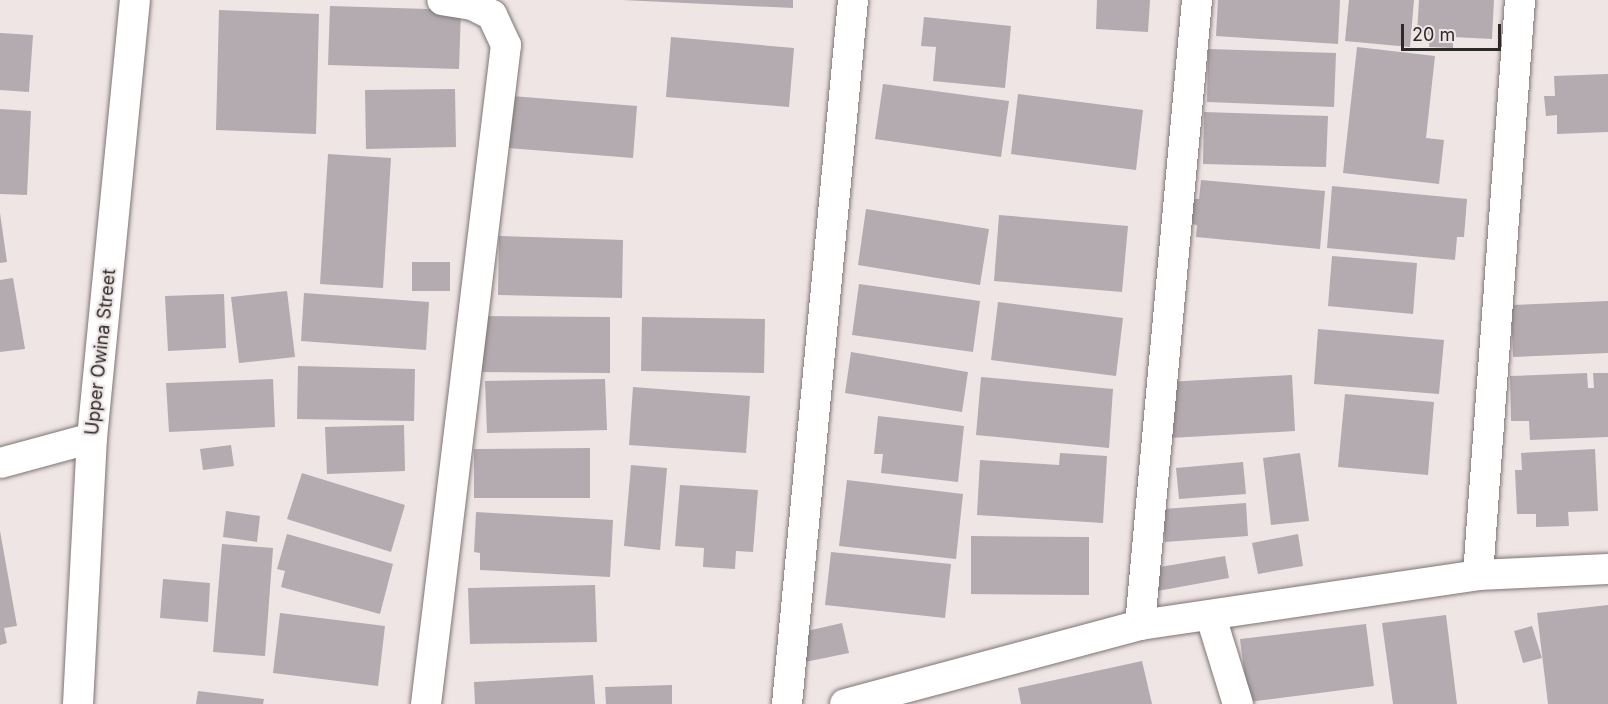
<!DOCTYPE html>
<style>
body{margin:0}
#map{position:relative;width:1608px;height:704px;overflow:hidden;background:#efe5e5;font-family:Inter,sans-serif}
div>[style]{position:absolute}
.building>*{inset:0;background:#b3abaf}
.roads{filter:drop-shadow(0 0 2px #7d7574) drop-shadow(0 0 2px #7d7574)}
.minor>*{height:30px;margin:-15px;padding:0 15px;transform-origin:15px;border-radius:15px;background:#fff}
span{translate:-50% -50%;white-space:nowrap;text-align:center;line-height:1.15;-webkit-text-stroke:4.5px #efe5e5;paint-order:stroke}
.street-label{font-size:18px;color:#2c2929}
.scale{position:absolute;left:1401px;top:24px;width:100px;height:27px;box-sizing:border-box;border:3px solid #2c2929;border-top:0;padding-left:8px;font-size:18px;line-height:21px;white-space:nowrap;color:#2c2929;-webkit-text-stroke:4px #efe5e5;paint-order:stroke}
</style>
<div id="map">
<div class="building">
<i style="clip-path:polygon(622px 0,793px 0,793px 8px)"></i>
<i style="clip-path:polygon(1097px 0,1150px 0,1148px 32px,1096px 29px)"></i>
<i style="clip-path:polygon(1218px 0,1340px 0,1338px 44px,1216px 36px)"></i>
<i style="clip-path:polygon(1349px 0,1414px 0,1410px 47px,1345px 41px)"></i>
<i style="clip-path:polygon(1419px 0,1494px 0,1492px 39px,1453px 37px,1453px 48px,1429px 47px,1430px 35px,1417px 34px)"></i>
<i style="clip-path:polygon(330px 6px,461px 10px,459px 69px,328px 65px)"></i>
<i style="clip-path:polygon(219px 10px,319px 14px,316px 134px,216px 130px)"></i>
<i style="clip-path:polygon(924px 17px,1011px 26px,1005px 88px,933px 81px,936px 47px,921px 46px)"></i>
<i style="clip-path:polygon(0 33px,33px 35px,29px 92px,0 90px)"></i>
<i style="clip-path:polygon(671px 37px,794px 48px,789px 107px,666px 97px)"></i>
<i style="clip-path:polygon(1357px 47px,1435px 56px,1426px 138px,1444px 140px,1439px 184px,1343px 173px)"></i>
<i style="clip-path:polygon(1208px 49px,1336px 53px,1334px 107px,1207px 102px)"></i>
<i style="clip-path:polygon(1608px 74px,1608px 132px,1557px 134px,1557px 115px,1546px 116px,1544px 96px,1555px 96px,1554px 76px)"></i>
<i style="clip-path:polygon(883px 84px,1009px 101px,1001px 157px,875px 139px)"></i>
<i style="clip-path:polygon(455px 89px,456px 147px,366px 149px,365px 90px)"></i>
<i style="clip-path:polygon(1018px 94px,1143px 110px,1136px 170px,1011px 154px)"></i>
<i style="clip-path:polygon(512px 96px,637px 106px,633px 158px,508px 148px)"></i>
<i style="clip-path:polygon(0 109px,31px 111px,27px 195px,0 194px)"></i>
<i style="clip-path:polygon(1204px 112px,1328px 116px,1326px 167px,1203px 164px)"></i>
<i style="clip-path:polygon(328px 154px,391px 158px,383px 288px,320px 284px)"></i>
<i style="clip-path:polygon(1201px 180px,1325px 191px,1320px 249px,1196px 237px,1197px 225px,1191px 224px,1193px 199px,1199px 199px)"></i>
<i style="clip-path:polygon(1332px 186px,1467px 199px,1464px 237px,1457px 237px,1455px 260px,1327px 248px)"></i>
<i style="clip-path:polygon(866px 209px,989px 229px,980px 285px,858px 265px)"></i>
<i style="clip-path:polygon(0 213px,7px 262px,0 263px)"></i>
<i style="clip-path:polygon(999px 215px,1128px 226px,1122px 292px,994px 281px)"></i>
<i style="clip-path:polygon(499px 236px,623px 240px,622px 298px,498px 295px)"></i>
<i style="clip-path:polygon(1332px 256px,1417px 263px,1413px 314px,1328px 306px)"></i>
<i style="clip-path:polygon(412px 262px,450px 262px,450px 291px,412px 291px)"></i>
<i style="clip-path:polygon(13px 278px,25px 349px,0 352px,0 280px)"></i>
<i style="clip-path:polygon(859px 284px,980px 301px,973px 352px,852px 335px)"></i>
<i style="clip-path:polygon(287px 291px,295px 357px,239px 363px,231px 297px)"></i>
<i style="clip-path:polygon(304px 293px,429px 302px,426px 350px,301px 341px)"></i>
<i style="clip-path:polygon(224px 294px,226px 348px,168px 351px,165px 296px)"></i>
<i style="clip-path:polygon(1608px 301px,1608px 353px,1513px 357px,1511px 305px)"></i>
<i style="clip-path:polygon(998px 302px,1123px 318px,1116px 376px,991px 360px)"></i>
<i style="clip-path:polygon(477px 316px,610px 317px,610px 373px,477px 372px)"></i>
<i style="clip-path:polygon(642px 317px,765px 319px,764px 373px,641px 371px)"></i>
<i style="clip-path:polygon(1318px 329px,1444px 340px,1439px 394px,1314px 384px)"></i>
<i style="clip-path:polygon(851px 352px,968px 372px,962px 412px,845px 393px)"></i>
<i style="clip-path:polygon(298px 366px,415px 369px,414px 421px,297px 419px)"></i>
<i style="clip-path:polygon(1587px 373px,1588px 388px,1594px 388px,1593px 373px,1608px 373px,1608px 437px,1530px 440px,1529px 421px,1511px 421px,1510px 376px)"></i>
<i style="clip-path:polygon(1292px 375px,1295px 431px,1170px 438px,1167px 382px)"></i>
<i style="clip-path:polygon(981px 377px,1113px 389px,1109px 448px,976px 435px)"></i>
<i style="clip-path:polygon(273px 379px,275px 427px,169px 432px,166px 383px)"></i>
<i style="clip-path:polygon(605px 379px,607px 430px,487px 433px,485px 381px)"></i>
<i style="clip-path:polygon(633px 387px,750px 396px,746px 453px,629px 445px)"></i>
<i style="clip-path:polygon(1345px 394px,1434px 402px,1428px 475px,1338px 467px)"></i>
<i style="clip-path:polygon(878px 416px,964px 426px,958px 482px,881px 473px,883px 454px,874px 454px)"></i>
<i style="clip-path:polygon(404px 425px,405px 471px,327px 474px,325px 427px)"></i>
<i style="clip-path:polygon(231px 445px,234px 466px,203px 470px,200px 449px)"></i>
<i style="clip-path:polygon(590px 448px,590px 498px,474px 498px,474px 449px)"></i>
<i style="clip-path:polygon(1595px 449px,1598px 511px,1568px 512px,1569px 526px,1536px 527px,1536px 514px,1517px 514px,1515px 470px,1522px 470px,1521px 453px)"></i>
<i style="clip-path:polygon(1060px 453px,1107px 456px,1103px 523px,977px 515px,980px 460px,1059px 465px)"></i>
<i style="clip-path:polygon(1300px 453px,1309px 521px,1271px 525px,1263px 458px)"></i>
<i style="clip-path:polygon(1243px 462px,1246px 494px,1179px 499px,1176px 468px)"></i>
<i style="clip-path:polygon(631px 465px,667px 468px,660px 550px,624px 546px)"></i>
<i style="clip-path:polygon(302px 473px,405px 505px,391px 552px,287px 519px)"></i>
<i style="clip-path:polygon(847px 480px,963px 494px,956px 559px,839px 546px)"></i>
<i style="clip-path:polygon(680px 485px,758px 490px,753px 552px,736px 551px,735px 569px,703px 567px,704px 548px,675px 546px)"></i>
<i style="clip-path:polygon(1246px 503px,1248px 536px,1165px 542px,1163px 509px)"></i>
<i style="clip-path:polygon(226px 511px,260px 516px,257px 542px,223px 537px)"></i>
<i style="clip-path:polygon(476px 512px,613px 520px,610px 577px,480px 570px,480px 553px,474px 552px)"></i>
<i style="clip-path:polygon(0 531px,17px 626px,4px 628px,7px 643px,0 645px)"></i>
<i style="clip-path:polygon(287px 534px,393px 564px,380px 614px,281px 587px,285px 571px,277px 569px)"></i>
<i style="clip-path:polygon(1298px 534px,1303px 566px,1258px 574px,1252px 543px)"></i>
<i style="clip-path:polygon(971px 536px,1089px 537px,1089px 595px,971px 594px)"></i>
<i style="clip-path:polygon(222px 544px,273px 548px,265px 656px,213px 652px)"></i>
<i style="clip-path:polygon(831px 552px,951px 564px,945px 618px,825px 605px)"></i>
<i style="clip-path:polygon(1225px 556px,1229px 578px,1152px 592px,1148px 569px)"></i>
<i style="clip-path:polygon(163px 579px,210px 583px,208px 622px,160px 618px)"></i>
<i style="clip-path:polygon(595px 585px,597px 642px,470px 644px,468px 588px)"></i>
<i style="clip-path:polygon(1608px 605px,1608px 704px,1548px 704px,1537px 613px)"></i>
<i style="clip-path:polygon(280px 613px,385px 626px,378px 686px,273px 673px)"></i>
<i style="clip-path:polygon(1446px 615px,1457px 704px,1393px 704px,1382px 623px)"></i>
<i style="clip-path:polygon(842px 623px,849px 653px,800px 663px,794px 634px)"></i>
<i style="clip-path:polygon(1366px 624px,1374px 686px,1248px 702px,1240px 639px)"></i>
<i style="clip-path:polygon(1532px 626px,1542px 658px,1523px 663px,1514px 631px)"></i>
<i style="clip-path:polygon(1142px 661px,1152px 704px,1021px 704px,1018px 688px)"></i>
<i style="clip-path:polygon(593px 675px,595px 704px,475px 704px,474px 682px)"></i>
<i style="clip-path:polygon(672px 685px,672px 704px,606px 704px,605px 687px)"></i>
<i style="clip-path:polygon(198px 691px,264px 699px,263px 704px,196px 704px)"></i>
</div>
<div class="roads">
<div class="minor">
<i style="left:0;top:463px;width:95px;rotate:-15.2deg"></i>
<i style="left:1478px;top:575px;width:577px;rotate:-85.82deg"></i>
<i style="left:1211px;top:617px;width:91px;rotate:72.8deg"></i>
<i style="left:1140px;top:625px;width:628px;rotate:-84.79deg"></i>
<i style="left:78px;top:704px;width:266px;rotate:-87deg"></i>
<i style="left:92px;top:438px;width:440px;rotate:-84.4deg"></i>
<i style="left:426px;top:704px;width:664px;rotate:-83.08deg"></i>
<i style="left:506px;top:45px;width:33px;rotate:-115deg"></i>
<i style="left:492px;top:15px;width:22px;rotate:-153deg"></i>
<i style="left:472px;top:5px;width:30px;rotate:-171deg"></i>
<i style="left:787px;top:704px;width:707px;rotate:-84.64deg"></i>
<i style="left:845px;top:704px;width:305px;rotate:-15deg"></i>
<i style="left:1140px;top:625px;width:342px;rotate:-8.4deg"></i>
<i style="left:1478px;top:575px;width:130px;rotate:-2.6deg"></i>
</div>
</div>
<div class="street-label">
<span style="left:101px;top:352px;rotate:-84deg">Upper Owina Street</span>
</div>
<div class="scale">20 m</div>
</div>
